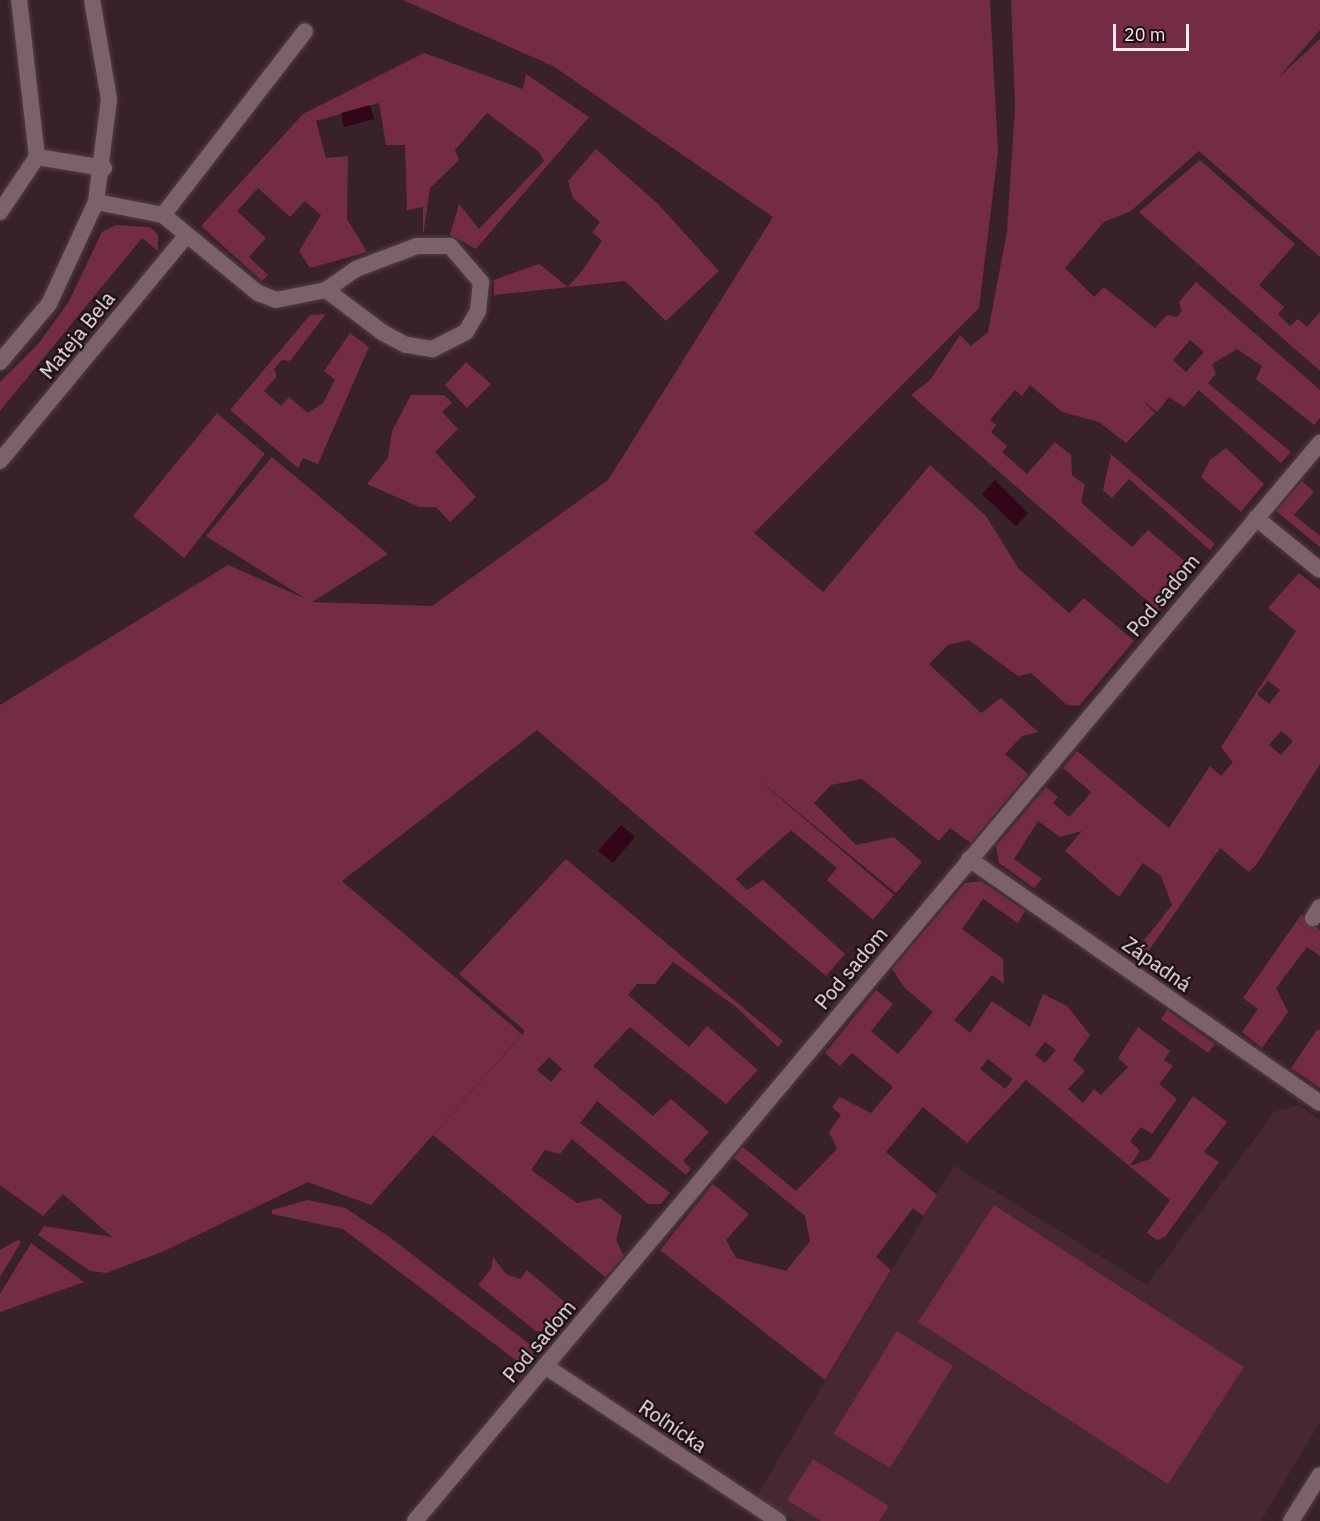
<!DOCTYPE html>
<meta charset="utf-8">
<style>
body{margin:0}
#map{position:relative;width:1320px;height:1521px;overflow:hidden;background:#392128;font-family:"IBM Plex Sans",sans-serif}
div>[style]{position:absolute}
.built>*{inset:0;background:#472831}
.green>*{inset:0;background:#742b46}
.water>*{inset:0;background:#330518}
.roads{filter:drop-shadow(0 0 2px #533f46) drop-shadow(0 0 2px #533f46)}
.minor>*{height:16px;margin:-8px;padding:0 8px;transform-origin:8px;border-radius:8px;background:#7d6169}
span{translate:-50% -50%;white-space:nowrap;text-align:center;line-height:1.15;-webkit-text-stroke:4.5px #190e11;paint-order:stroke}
.street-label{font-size:20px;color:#f9e8ed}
.scale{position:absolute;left:1113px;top:24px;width:76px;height:27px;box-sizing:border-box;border:3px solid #f9e8ed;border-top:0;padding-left:8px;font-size:18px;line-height:21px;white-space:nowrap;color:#f9e8ed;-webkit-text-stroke:4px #190e11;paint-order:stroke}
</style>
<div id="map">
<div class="built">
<i style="clip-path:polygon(1299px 1105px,1320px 1120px,1320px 1422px,1261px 1521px,795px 1521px,756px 1497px,954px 1166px,1147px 1285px,1274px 1112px)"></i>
</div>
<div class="green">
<i style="clip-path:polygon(403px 0,990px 0,998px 152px,979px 308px,754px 533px,823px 592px,930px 465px,986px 516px,1019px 569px,1069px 613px,1084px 598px,1134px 641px,1079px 706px,1067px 705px,1031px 673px,1018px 676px,969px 640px,948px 645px,929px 664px,981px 713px,1001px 698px,1038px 732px,1022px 736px,1005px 754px,1028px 774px,971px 843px,950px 828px,939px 841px,862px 779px,831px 785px,814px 803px,856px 845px,894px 837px,922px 862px,896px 893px,753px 775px,894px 895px,873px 920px,827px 880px,837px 868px,791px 830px,736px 879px,747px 890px,763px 880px,845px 954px,826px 976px,537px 730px,342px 881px,522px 1034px,371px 1205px,308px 1182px,162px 1252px,106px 1273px,90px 1271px,38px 1235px,44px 1226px,112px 1237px,63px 1194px,43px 1216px,0 1185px,0 705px,228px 565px,306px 599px,206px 536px,272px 457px,388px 554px,312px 602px,432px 606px,608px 480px,773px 217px,553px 66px)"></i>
<i style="clip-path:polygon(evenodd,1011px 0,1320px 0,1320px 30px,1278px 78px,1320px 39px,1320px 257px,1199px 151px,1131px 211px,1104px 222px,1065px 268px,1094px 297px,1104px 287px,1155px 328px,1167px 315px,1177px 317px,1182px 311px,1179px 302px,1196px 282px,1320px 390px,1320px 418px,1314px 425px,1256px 379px,1262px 366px,1237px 349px,1212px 364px,1216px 374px,1208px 383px,1291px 452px,1281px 463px,1199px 390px,1184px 407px,1169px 397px,1157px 412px,1142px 400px,1155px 413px,1126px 443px,1099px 422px,1062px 412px,1030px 385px,1022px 396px,1015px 390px,990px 420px,996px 425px,991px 432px,1007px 446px,1002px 452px,1027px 474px,1055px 442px,1071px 455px,1072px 475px,1085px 485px,1081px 502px,1096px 516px,1132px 547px,1148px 530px,1194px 569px,1159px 611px,911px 395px,930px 380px,960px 335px,971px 346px,988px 332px,1007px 231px,1015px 107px,1011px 0,1190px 340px,1204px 352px,1186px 372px,1173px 360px,1190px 340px)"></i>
<i style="clip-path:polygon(424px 53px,523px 89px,526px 74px,589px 117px,476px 249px,450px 235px,459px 204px,479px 229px,544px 161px,539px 152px,487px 113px,455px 150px,459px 160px,430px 188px,423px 236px,423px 207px,407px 210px,405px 145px,386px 145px,379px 103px,316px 121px,326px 158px,348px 156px,347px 219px,367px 252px,310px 268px,299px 251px,321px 215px,305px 201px,290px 217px,258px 188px,237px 211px,266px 238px,249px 257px,268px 275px,262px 281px,201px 226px,303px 114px)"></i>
<i style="clip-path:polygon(596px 149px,658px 204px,719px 271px,666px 321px,625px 281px,494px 295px,494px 280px,539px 264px,568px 287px,582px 271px,602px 241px,592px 232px,600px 222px,573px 198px,568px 181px)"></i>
<i style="clip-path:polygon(1200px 160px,1295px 244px,1259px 285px,1284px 307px,1278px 314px,1290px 326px,1298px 319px,1307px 327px,1320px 312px,1320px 371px,1139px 212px)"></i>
<i style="clip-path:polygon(116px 225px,150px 227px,158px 235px,158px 251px,142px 238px,0 411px,0 382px,39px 343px,69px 301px,102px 232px)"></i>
<i style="clip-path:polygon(326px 314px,290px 361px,282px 360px,274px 369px,277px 376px,264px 391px,281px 406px,289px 397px,308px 413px,323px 403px,335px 380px,324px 371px,350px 333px,369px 347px,318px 464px,303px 458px,298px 468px,230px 410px,310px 315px)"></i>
<i style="clip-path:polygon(466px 362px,491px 384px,467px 408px,445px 385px)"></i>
<i style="clip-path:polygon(411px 395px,444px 395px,452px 403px,442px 412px,458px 429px,435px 452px,476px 497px,450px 522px,436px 507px,419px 507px,367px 484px,388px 458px,392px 431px)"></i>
<i style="clip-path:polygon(217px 413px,265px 454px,184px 558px,133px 516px)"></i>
<i style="clip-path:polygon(1226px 448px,1264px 484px,1241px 512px,1201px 477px,1210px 460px)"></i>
<i style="clip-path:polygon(1111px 454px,1215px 544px,1210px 550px,1129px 479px,1112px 498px,1103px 490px)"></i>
<i style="clip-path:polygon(1302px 481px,1314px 492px,1294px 515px,1320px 536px,1320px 547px,1276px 511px)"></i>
<i style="clip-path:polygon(evenodd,1299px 573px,1320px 590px,1320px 764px,1257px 864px,1249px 872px,1220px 848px,1140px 963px,1131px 957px,1172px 905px,1161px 876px,1143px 863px,1119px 897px,1065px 851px,1082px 831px,1060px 837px,1038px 821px,1014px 859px,1042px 879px,1034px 888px,999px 863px,996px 846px,1046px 787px,1058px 797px,1053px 803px,1069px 817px,1084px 801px,1091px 792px,1063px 768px,1077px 751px,1169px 828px,1210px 766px,1221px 776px,1233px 762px,1221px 747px,1296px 631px,1268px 608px,1299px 573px,1268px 681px,1280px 690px,1269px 704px,1257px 694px,1268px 681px,1299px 573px,1281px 731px,1293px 741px,1281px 755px,1269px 745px,1281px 731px)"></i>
<i style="clip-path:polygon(evenodd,566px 859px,783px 1041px,778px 1047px,735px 1006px,673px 962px,655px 984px,637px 984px,628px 995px,689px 1047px,707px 1026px,758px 1070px,726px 1104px,630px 1027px,593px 1066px,653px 1116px,671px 1099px,709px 1132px,683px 1161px,691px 1169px,686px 1175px,597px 1101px,580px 1123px,670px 1193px,661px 1204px,648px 1204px,572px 1139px,560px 1154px,545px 1150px,531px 1170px,577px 1203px,600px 1198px,622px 1216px,616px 1240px,624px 1256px,605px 1277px,433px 1135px,525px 1031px,459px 974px,566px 859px,549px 1057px,562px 1069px,551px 1082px,537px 1070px,549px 1057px)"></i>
<i style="clip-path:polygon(evenodd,981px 881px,1025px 911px,1018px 923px,983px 899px,962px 929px,1003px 959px,1004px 984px,992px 975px,954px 1020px,970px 1033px,992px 1001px,1030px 1027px,1043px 994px,1067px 1006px,1090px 1035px,1073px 1060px,1085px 1071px,1068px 1089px,1083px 1103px,1094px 1089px,1101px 1095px,1128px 1067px,1118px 1058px,1138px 1027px,1170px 1051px,1164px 1060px,1173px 1066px,1159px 1084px,1177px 1099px,1152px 1134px,1141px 1127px,1130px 1141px,1140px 1151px,1130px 1166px,1150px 1159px,1193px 1096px,1227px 1122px,1204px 1152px,1219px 1162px,1165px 1237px,1157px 1240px,1147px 1233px,1170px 1200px,1026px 1080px,967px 1143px,923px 1107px,886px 1152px,937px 1195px,923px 1216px,913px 1208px,876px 1257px,891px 1270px,825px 1380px,660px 1250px,713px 1184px,749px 1214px,726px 1240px,736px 1258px,786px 1271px,810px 1241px,805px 1216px,734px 1158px,743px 1147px,796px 1191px,837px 1149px,829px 1132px,841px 1115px,832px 1107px,840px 1097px,871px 1113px,893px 1087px,852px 1053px,840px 1066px,825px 1053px,876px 990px,893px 1004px,871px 1031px,898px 1054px,933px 1012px,905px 988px,892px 969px,965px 883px,981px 881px,1045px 1042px,1056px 1050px,1045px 1063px,1035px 1055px,1045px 1042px,981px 881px,988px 1059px,1013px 1079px,1005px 1089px,980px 1069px,988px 1059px)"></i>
<i style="clip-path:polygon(1301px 915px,1320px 930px,1320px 956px,1307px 947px,1276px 988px,1288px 1012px,1262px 1048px,1242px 1032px,1258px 1009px,1243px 998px)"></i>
<i style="clip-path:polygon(1167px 1010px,1215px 1044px,1208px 1053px,1161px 1019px)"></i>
<i style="clip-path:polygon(1317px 1030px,1320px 1030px,1320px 1088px,1291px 1068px)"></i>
<i style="clip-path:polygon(308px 1200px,345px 1208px,388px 1236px,532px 1346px,534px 1359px,526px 1368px,343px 1229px,272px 1214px,272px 1210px)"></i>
<i style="clip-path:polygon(994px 1205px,1244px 1367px,1168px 1484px,918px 1322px)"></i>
<i style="clip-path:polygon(18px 1240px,21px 1242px,0 1277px,0 1250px)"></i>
<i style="clip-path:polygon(31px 1243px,84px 1282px,0 1312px,0 1294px)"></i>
<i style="clip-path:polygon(493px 1257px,506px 1274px,520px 1279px,527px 1270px,574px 1310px,554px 1331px,536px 1331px,478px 1285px,491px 1269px)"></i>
<i style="clip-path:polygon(897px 1331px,953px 1366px,890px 1468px,833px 1434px)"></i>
<i style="clip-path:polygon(813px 1459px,889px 1506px,879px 1521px,821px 1521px,787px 1500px)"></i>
</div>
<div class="water">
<i style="clip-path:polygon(370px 105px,374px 119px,344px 127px,341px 113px)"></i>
<i style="clip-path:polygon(995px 480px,1028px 513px,1016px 526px,982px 494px)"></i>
<i style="clip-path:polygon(621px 825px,635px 837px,613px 863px,598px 851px)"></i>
</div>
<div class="roads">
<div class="minor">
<i style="left:37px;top:157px;width:68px;rotate:9.3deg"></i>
<i style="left:96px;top:202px;width:68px;rotate:11deg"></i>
<i style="left:163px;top:215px;width:123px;rotate:39.4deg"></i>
<i style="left:258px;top:293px;width:19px;rotate:21deg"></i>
<i style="left:276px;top:300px;width:51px;rotate:-11.3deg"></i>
<i style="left:326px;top:290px;width:37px;rotate:-35deg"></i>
<i style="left:356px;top:269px;width:65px;rotate:-20.7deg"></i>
<i style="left:417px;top:246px;width:33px"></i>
<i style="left:450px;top:246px;width:48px;rotate:49.3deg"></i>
<i style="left:481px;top:282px;width:29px;rotate:96deg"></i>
<i style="left:478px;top:311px;width:24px;rotate:120deg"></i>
<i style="left:466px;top:332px;width:38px;rotate:153deg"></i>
<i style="left:432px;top:349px;width:26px;rotate:-171deg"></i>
<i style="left:406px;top:345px;width:27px;rotate:-152deg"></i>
<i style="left:382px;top:332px;width:70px;rotate:-143.1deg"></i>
<i style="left:0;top:212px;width:66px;rotate:-56.1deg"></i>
<i style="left:37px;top:157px;width:158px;rotate:-96.5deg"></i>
<i style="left:163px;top:215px;width:232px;rotate:-52.3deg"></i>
<i style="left:0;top:362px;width:76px;rotate:-49.8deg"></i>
<i style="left:49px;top:304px;width:112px;rotate:-65.3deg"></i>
<i style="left:96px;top:202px;width:104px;rotate:-82.8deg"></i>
<i style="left:109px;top:99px;width:100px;rotate:-99.7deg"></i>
<i style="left:0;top:461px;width:292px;rotate:-50.4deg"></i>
<i style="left:1256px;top:518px;width:82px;rotate:39.1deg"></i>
<i style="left:969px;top:859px;width:427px;rotate:34.8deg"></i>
<i style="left:1313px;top:918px;width:13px;rotate:-58deg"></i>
<i style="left:545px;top:1366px;width:280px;rotate:33.6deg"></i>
<i style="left:415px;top:1521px;width:1408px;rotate:-49.99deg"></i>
<i style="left:1291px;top:1521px;width:54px;rotate:-57.8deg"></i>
</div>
</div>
<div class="street-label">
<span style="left:77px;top:335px;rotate:-51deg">Mateja Bela</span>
<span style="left:1163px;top:595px;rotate:-50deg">Pod sadom</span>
<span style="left:1157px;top:964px;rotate:35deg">Západná</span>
<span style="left:851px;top:968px;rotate:-50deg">Pod sadom</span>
<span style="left:539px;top:1341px;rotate:-50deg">Pod sadom</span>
<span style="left:673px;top:1426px;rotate:34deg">Roľnícka</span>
</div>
<div class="scale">20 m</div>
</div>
